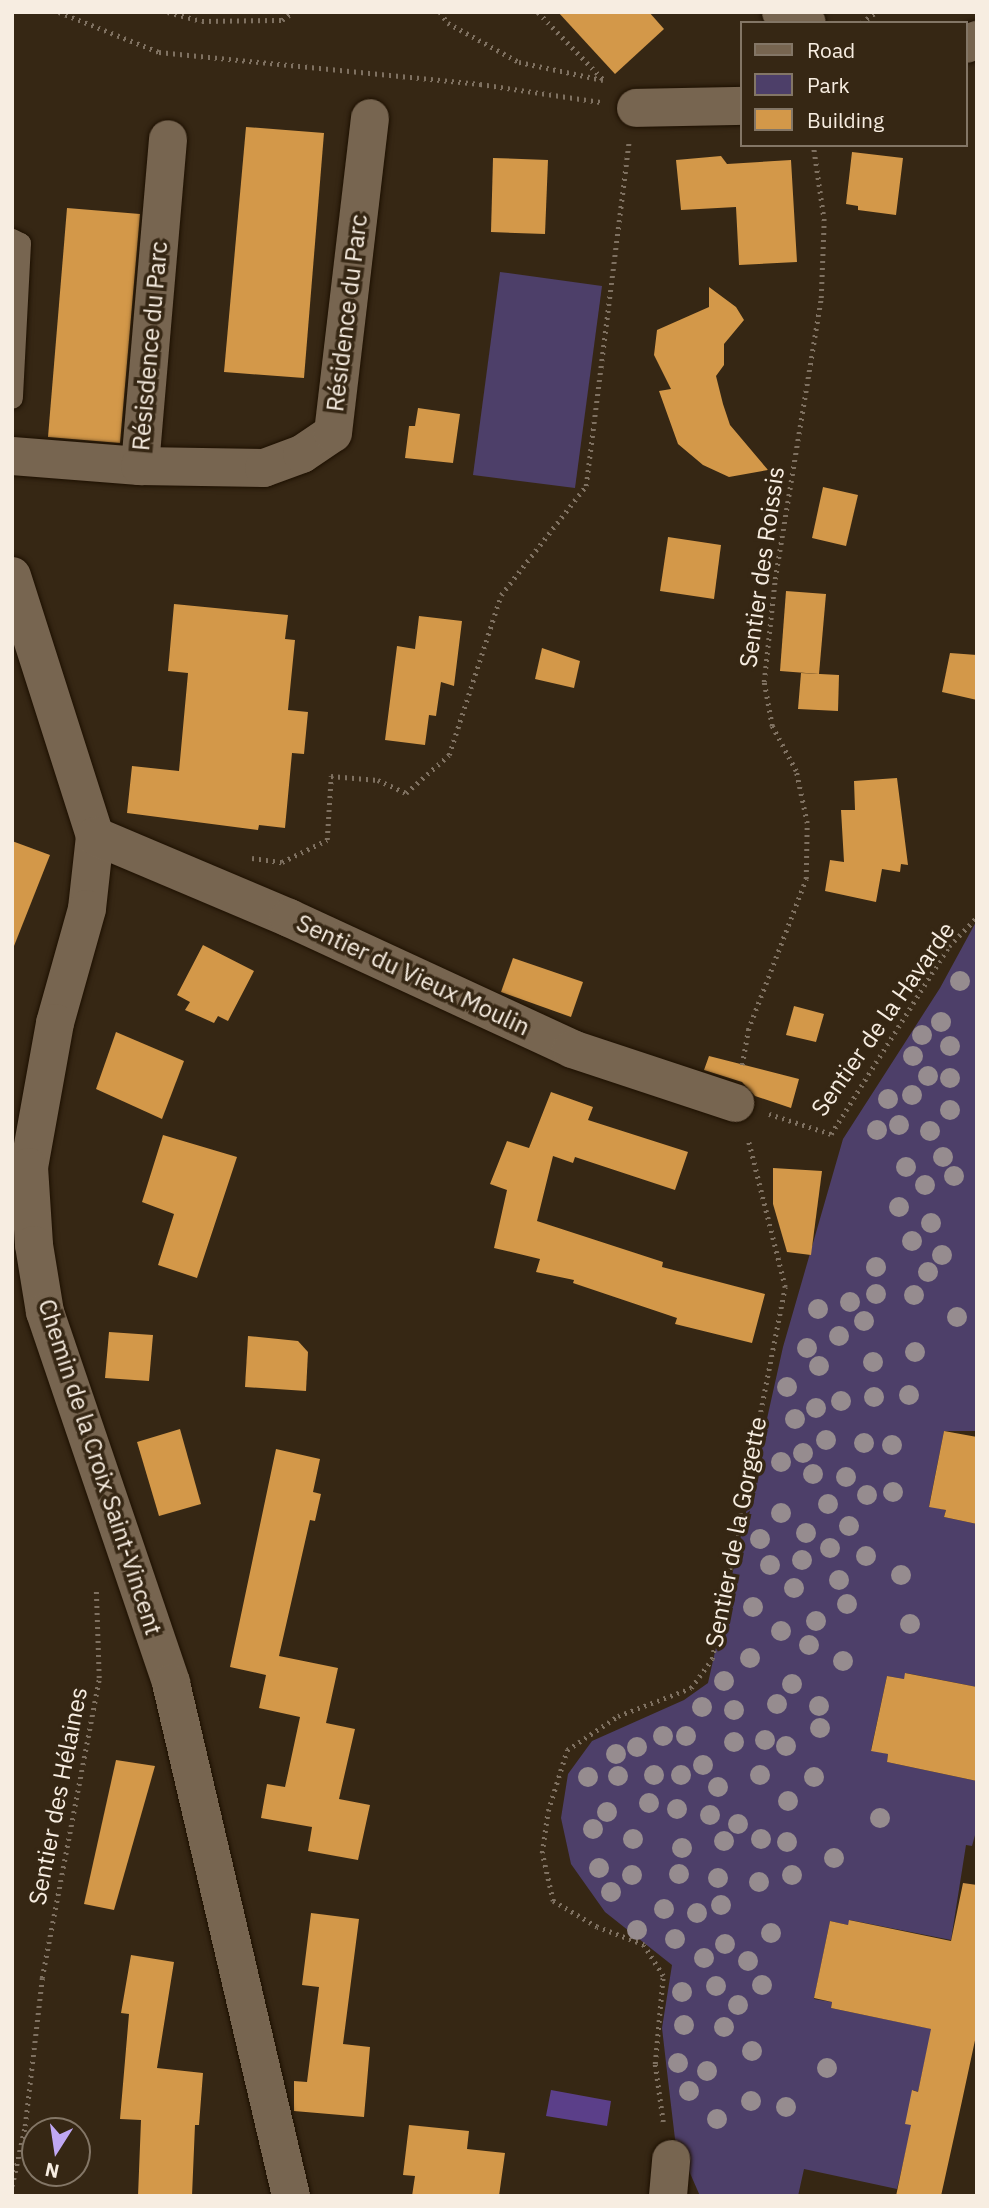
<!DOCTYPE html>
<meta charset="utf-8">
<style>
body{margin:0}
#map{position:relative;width:989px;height:2208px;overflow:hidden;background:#362714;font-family:"IBM Plex Sans",sans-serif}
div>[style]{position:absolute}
.green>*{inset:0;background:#4d3f69}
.water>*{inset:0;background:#5b3f89}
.building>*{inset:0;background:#d39849}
.path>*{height:4.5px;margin-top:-2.25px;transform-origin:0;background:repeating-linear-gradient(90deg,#7f7161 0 2px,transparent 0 7px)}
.roads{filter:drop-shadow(0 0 2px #1d1001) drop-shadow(0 0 2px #1d1001)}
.service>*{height:21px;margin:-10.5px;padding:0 10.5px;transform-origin:10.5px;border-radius:10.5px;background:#776550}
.minor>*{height:38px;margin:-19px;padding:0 19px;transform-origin:19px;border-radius:19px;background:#776550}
.trees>*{width:20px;height:20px;margin:-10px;border-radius:50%;background:#968c8f}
span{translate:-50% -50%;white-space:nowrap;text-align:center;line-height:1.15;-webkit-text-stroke:7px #362714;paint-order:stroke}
.street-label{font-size:24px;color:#f7ede1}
.frame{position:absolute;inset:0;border:14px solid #f7ede1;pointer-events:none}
.legend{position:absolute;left:740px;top:21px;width:228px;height:126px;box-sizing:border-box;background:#362714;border:2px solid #837666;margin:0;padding:9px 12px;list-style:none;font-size:21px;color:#f7ede1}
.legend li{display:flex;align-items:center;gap:14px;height:35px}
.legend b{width:35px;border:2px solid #837666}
.north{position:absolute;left:21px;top:2117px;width:70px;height:70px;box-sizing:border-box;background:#362714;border:2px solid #837666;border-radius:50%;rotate:192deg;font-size:19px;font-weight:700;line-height:28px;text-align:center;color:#f7ede1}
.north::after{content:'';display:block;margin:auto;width:24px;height:32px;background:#c0a8f3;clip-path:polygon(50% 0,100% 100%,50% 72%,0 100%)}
</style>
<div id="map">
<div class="green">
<i style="clip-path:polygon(500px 272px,602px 286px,575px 488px,473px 475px)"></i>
<i style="clip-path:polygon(977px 920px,977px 1431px,944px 1431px,929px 1506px,946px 1510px,944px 1517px,977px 1524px,977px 1687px,906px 1673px,904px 1679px,887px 1676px,871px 1750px,888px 1754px,887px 1762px,977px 1781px,977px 1828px,972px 1846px,966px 1845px,951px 1940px,850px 1920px,848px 1925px,830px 1921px,814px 1999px,832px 2002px,831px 2008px,932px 2029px,918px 2092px,913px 2090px,912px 2125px,897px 2189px,804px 2169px,798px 2196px,700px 2196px,675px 2139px,668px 2080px,662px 2028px,672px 1965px,605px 1912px,571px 1864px,561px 1818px,568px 1774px,592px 1741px,684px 1700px,708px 1683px,783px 1347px,843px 1139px,940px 988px)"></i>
</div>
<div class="water">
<i style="clip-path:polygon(551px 2090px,611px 2101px,607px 2126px,546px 2116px)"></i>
</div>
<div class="building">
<i style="clip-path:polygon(558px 12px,649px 12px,664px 29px,615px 74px)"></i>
<i style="clip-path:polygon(246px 127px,324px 133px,304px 378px,224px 372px)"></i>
<i style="clip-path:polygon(852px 152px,903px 158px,896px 215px,858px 210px,858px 206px,846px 204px)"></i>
<i style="clip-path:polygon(721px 156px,727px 164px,791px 160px,797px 262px,739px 265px,736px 207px,681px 210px,676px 160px)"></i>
<i style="clip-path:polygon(493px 158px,548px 160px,545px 234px,491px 232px)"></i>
<i style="clip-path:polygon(67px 208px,140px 214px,120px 443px,48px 437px)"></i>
<i style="clip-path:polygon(709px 287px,736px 307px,744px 320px,724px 344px,724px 365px,716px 376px,723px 404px,730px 425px,768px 470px,729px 477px,703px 465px,678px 444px,659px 391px,671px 389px,654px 355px,657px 330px,709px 307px)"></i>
<i style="clip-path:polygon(418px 408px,460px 414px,453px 463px,405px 458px,409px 426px,415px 426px)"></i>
<i style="clip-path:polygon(823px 487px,858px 495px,846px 546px,812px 538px)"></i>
<i style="clip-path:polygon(668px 537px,721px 545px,714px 599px,660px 591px)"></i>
<i style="clip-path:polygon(786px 591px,826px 594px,819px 674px,780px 671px)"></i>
<i style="clip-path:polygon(174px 604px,288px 615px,285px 639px,295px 640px,288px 710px,308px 712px,304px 754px,292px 753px,285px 828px,259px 825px,258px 830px,127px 813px,132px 766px,179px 771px,188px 673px,168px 671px)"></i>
<i style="clip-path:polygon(419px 616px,462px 621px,454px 686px,441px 682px,436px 716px,429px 715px,425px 745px,385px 740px,397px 646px,415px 649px)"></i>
<i style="clip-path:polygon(542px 648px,580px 661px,574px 688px,535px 679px)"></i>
<i style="clip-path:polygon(950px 653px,977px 655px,977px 700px,942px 692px)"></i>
<i style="clip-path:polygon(801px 673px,839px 675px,838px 711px,798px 709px)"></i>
<i style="clip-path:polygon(897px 778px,908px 865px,901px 864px,900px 872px,882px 869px,876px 902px,825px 891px,830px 860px,844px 862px,841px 810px,855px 810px,854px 781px)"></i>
<i style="clip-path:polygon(12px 841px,50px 855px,14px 946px,12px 946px)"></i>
<i style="clip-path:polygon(203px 945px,254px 971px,228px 1021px,218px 1016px,214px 1023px,185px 1010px,190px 1002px,177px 995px)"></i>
<i style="clip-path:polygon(513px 958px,583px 982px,571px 1017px,501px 992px)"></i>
<i style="clip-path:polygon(794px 1006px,824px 1014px,816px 1042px,786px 1035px)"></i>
<i style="clip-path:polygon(116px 1032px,184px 1061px,162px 1119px,96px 1089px)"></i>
<i style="clip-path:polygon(709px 1056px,799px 1079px,791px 1108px,755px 1096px,742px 1082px,704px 1070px)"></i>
<i style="clip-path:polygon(551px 1092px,593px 1107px,588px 1120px,688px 1152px,675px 1190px,575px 1157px,573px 1163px,553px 1156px,537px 1221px,663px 1262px,662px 1267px,765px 1294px,752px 1343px,675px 1324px,677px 1318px,573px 1283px,574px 1280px,536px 1272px,540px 1259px,494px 1248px,507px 1190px,490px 1184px,507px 1141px,529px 1148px)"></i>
<i style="clip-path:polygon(163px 1135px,237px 1157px,197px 1278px,158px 1265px,174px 1214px,142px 1202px)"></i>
<i style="clip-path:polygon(773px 1168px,822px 1171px,811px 1255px,787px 1252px,773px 1204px)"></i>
<i style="clip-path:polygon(109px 1332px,153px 1335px,149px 1381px,105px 1378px)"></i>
<i style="clip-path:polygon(248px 1336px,298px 1341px,308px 1352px,306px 1391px,245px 1387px)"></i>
<i style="clip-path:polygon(180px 1429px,201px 1504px,159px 1516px,137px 1442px)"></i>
<i style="clip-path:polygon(944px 1431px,977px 1437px,977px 1524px,944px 1517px,946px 1510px,929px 1507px)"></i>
<i style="clip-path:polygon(276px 1449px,320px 1459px,313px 1492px,321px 1494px,315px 1521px,310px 1520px,279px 1656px,338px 1668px,326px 1723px,355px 1729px,339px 1799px,370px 1805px,358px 1860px,308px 1851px,312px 1827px,261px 1818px,267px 1784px,285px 1787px,300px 1717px,259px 1708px,266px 1675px,230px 1667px)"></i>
<i style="clip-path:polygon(905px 1673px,977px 1687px,977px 1781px,887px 1762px,888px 1754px,871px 1751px,887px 1676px,904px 1679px)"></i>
<i style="clip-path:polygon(116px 1760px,155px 1766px,114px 1910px,84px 1904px)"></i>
<i style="clip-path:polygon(963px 1883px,977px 1885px,977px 2031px,962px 2101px,941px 2196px,896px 2196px,911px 2125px,905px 2124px,912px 2090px,918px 2092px,931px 2029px,831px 2008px,832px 2002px,814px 1998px,830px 1921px,848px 1925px,849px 1920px,951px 1941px)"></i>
<i style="clip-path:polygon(311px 1913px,359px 1919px,343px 2044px,370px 2047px,364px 2117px,294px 2111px,294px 2081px,307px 2082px,319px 1987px,302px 1985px)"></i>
<i style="clip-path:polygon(131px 1955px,174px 1962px,157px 2068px,203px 2073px,199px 2125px,195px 2125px,192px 2196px,138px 2196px,141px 2120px,120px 2119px,129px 2014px,121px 2013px)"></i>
<i style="clip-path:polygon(409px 2125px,469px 2131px,467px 2149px,505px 2153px,499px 2196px,412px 2196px,415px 2176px,403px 2175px)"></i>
</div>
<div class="path">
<i style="left:59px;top:12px;width:108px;rotate:21.8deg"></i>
<i style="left:159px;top:52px;width:323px;rotate:5.7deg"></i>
<i style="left:480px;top:84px;width:122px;rotate:8.5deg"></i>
<i style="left:168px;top:12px;width:35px;rotate:15deg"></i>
<i style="left:202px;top:21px;width:80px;rotate:-0.7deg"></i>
<i style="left:282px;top:20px;width:14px;rotate:-36deg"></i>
<i style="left:440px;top:12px;width:14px;rotate:54deg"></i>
<i style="left:448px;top:23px;width:81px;rotate:28.8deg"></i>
<i style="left:519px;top:62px;width:86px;rotate:12.1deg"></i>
<i style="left:538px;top:12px;width:93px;rotate:45.9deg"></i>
<i style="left:861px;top:23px;width:19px;rotate:-36deg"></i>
<i style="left:252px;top:858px;width:30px;rotate:8deg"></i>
<i style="left:282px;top:862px;width:50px;rotate:-26.1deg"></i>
<i style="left:327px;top:840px;width:64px;rotate:-86.4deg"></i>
<i style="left:331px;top:776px;width:47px;rotate:4.9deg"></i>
<i style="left:378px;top:780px;width:31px;rotate:25deg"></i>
<i style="left:406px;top:793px;width:57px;rotate:-41.5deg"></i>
<i style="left:449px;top:755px;width:168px;rotate:-72deg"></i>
<i style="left:501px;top:595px;width:138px;rotate:-52.1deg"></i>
<i style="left:586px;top:486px;width:346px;rotate:-82.9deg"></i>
<i style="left:742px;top:1065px;width:36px;rotate:-80deg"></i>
<i style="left:748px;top:1030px;width:162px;rotate:-69deg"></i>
<i style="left:806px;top:879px;width:56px;rotate:-89deg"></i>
<i style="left:807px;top:823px;width:53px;rotate:-101.9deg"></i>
<i style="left:796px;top:771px;width:51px;rotate:-118.1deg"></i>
<i style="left:772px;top:726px;width:45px;rotate:-100.3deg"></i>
<i style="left:764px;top:682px;width:104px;rotate:-83.9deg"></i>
<i style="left:775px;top:579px;width:285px;rotate:-80.7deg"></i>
<i style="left:821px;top:298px;width:77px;rotate:-87.8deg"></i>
<i style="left:824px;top:221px;width:77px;rotate:-98.2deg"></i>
<i style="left:769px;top:1114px;width:65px;rotate:17.9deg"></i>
<i style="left:831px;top:1134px;width:222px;rotate:-57.9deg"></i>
<i style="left:949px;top:946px;width:40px;rotate:-46deg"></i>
<i style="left:663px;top:2122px;width:59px;rotate:-97.9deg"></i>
<i style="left:655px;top:2064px;width:88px;rotate:-84.8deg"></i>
<i style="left:663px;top:1976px;width:36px;rotate:-122deg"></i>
<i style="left:644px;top:1945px;width:50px;rotate:-159deg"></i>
<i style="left:597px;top:1927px;width:51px;rotate:-149.4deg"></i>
<i style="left:553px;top:1901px;width:49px;rotate:-102.9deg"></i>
<i style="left:542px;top:1853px;width:42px;rotate:-81.9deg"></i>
<i style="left:548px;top:1811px;width:64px;rotate:-72.7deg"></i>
<i style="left:567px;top:1750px;width:61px;rotate:-33.7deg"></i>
<i style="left:618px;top:1716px;width:78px;rotate:-21deg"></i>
<i style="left:691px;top:1688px;width:36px;rotate:-54deg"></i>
<i style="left:712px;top:1659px;width:379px;rotate:-78.9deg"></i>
<i style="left:785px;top:1287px;width:152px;rotate:-104.1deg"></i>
<i style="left:12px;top:2186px;width:61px;rotate:-77.8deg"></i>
<i style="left:25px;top:2126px;width:149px;rotate:-83.4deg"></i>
<i style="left:42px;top:1978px;width:305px;rotate:-79.2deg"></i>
<i style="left:99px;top:1678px;width:89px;rotate:-91.9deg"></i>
</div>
<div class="roads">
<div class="service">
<i style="left:12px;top:239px;width:9px;rotate:27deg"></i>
<i style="left:20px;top:243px;width:155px;rotate:93deg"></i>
</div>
<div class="minor">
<i style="left:781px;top:12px;width:28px;rotate:23deg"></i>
<i style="left:966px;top:44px;width:12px;rotate:-20deg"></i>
<i style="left:636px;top:108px;width:106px;rotate:-1.1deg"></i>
<i style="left:12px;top:456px;width:128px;rotate:4.5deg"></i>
<i style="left:140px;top:466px;width:328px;rotate:-85.1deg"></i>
<i style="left:140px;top:466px;width:124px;rotate:0.9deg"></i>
<i style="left:264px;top:468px;width:40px;rotate:-20.2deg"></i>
<i style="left:302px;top:454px;width:37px;rotate:-34deg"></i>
<i style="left:333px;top:433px;width:317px;rotate:-83.3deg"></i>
<i style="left:12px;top:576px;width:273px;rotate:72.3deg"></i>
<i style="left:95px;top:836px;width:73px;rotate:96.3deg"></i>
<i style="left:87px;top:909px;width:118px;rotate:105.7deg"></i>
<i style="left:55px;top:1023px;width:146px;rotate:100.2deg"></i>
<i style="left:29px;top:1167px;width:78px;rotate:86.3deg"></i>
<i style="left:34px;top:1245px;width:68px;rotate:80.7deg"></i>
<i style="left:45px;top:1312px;width:392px;rotate:71.2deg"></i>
<i style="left:171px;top:1683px;width:527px;rotate:76.83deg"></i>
<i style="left:95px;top:836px;width:211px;rotate:22.9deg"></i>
<i style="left:289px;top:918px;width:312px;rotate:24.8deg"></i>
<i style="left:572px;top:1049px;width:172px;rotate:18.3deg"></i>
<i style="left:668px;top:2196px;width:37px;rotate:-85deg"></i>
</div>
</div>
<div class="trees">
<i style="left:960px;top:981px"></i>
<i style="left:941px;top:1022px"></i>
<i style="left:922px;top:1035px"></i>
<i style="left:950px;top:1046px"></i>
<i style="left:913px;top:1056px"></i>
<i style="left:928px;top:1076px"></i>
<i style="left:950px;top:1078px"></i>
<i style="left:912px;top:1095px"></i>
<i style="left:888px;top:1099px"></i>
<i style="left:950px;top:1110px"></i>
<i style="left:899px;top:1125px"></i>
<i style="left:877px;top:1130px"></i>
<i style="left:930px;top:1131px"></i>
<i style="left:943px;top:1157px"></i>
<i style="left:906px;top:1167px"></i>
<i style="left:954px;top:1176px"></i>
<i style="left:925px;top:1185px"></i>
<i style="left:899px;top:1207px"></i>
<i style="left:931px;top:1223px"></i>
<i style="left:912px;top:1241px"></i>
<i style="left:942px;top:1255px"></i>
<i style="left:876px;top:1267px"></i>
<i style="left:928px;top:1272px"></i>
<i style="left:876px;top:1294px"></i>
<i style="left:914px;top:1295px"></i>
<i style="left:850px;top:1302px"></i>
<i style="left:818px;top:1309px"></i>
<i style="left:957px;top:1317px"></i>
<i style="left:864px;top:1321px"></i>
<i style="left:839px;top:1336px"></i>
<i style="left:807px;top:1348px"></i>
<i style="left:915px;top:1352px"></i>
<i style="left:873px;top:1362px"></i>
<i style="left:819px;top:1366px"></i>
<i style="left:787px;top:1387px"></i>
<i style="left:909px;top:1395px"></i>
<i style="left:874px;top:1397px"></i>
<i style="left:841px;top:1401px"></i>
<i style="left:816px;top:1408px"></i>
<i style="left:795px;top:1419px"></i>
<i style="left:826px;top:1440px"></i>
<i style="left:864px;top:1443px"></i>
<i style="left:892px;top:1445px"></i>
<i style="left:803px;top:1453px"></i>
<i style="left:781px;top:1462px"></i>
<i style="left:813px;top:1474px"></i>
<i style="left:846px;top:1477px"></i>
<i style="left:893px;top:1492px"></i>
<i style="left:867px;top:1495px"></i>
<i style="left:828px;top:1504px"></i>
<i style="left:781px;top:1513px"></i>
<i style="left:849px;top:1526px"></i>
<i style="left:806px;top:1533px"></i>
<i style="left:760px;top:1539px"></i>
<i style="left:830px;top:1548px"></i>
<i style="left:866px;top:1556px"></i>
<i style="left:802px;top:1560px"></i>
<i style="left:770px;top:1565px"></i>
<i style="left:901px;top:1575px"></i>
<i style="left:839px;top:1580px"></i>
<i style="left:794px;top:1588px"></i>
<i style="left:847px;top:1604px"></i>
<i style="left:753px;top:1607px"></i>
<i style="left:816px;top:1621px"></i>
<i style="left:910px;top:1624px"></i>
<i style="left:781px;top:1631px"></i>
<i style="left:809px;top:1645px"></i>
<i style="left:750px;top:1658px"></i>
<i style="left:843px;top:1661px"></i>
<i style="left:724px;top:1681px"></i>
<i style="left:792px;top:1684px"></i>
<i style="left:777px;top:1704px"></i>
<i style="left:819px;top:1706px"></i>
<i style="left:702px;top:1707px"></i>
<i style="left:734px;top:1710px"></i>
<i style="left:820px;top:1728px"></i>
<i style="left:663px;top:1736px"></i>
<i style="left:686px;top:1736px"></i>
<i style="left:765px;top:1740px"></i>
<i style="left:734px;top:1742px"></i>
<i style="left:786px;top:1746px"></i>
<i style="left:637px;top:1747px"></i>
<i style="left:616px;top:1754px"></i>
<i style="left:703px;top:1765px"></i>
<i style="left:654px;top:1775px"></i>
<i style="left:681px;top:1775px"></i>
<i style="left:760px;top:1775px"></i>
<i style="left:618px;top:1776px"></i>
<i style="left:588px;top:1777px"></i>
<i style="left:814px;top:1777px"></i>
<i style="left:718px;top:1787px"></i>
<i style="left:788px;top:1801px"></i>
<i style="left:649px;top:1803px"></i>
<i style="left:677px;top:1809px"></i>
<i style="left:607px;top:1812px"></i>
<i style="left:710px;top:1815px"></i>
<i style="left:880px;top:1818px"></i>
<i style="left:738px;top:1824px"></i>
<i style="left:593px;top:1829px"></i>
<i style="left:633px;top:1839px"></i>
<i style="left:761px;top:1839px"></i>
<i style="left:724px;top:1841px"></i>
<i style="left:787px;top:1842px"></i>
<i style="left:682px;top:1848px"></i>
<i style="left:834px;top:1858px"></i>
<i style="left:599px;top:1868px"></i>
<i style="left:679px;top:1874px"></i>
<i style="left:632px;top:1875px"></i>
<i style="left:792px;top:1875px"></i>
<i style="left:718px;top:1878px"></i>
<i style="left:759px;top:1882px"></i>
<i style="left:611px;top:1892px"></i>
<i style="left:721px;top:1905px"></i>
<i style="left:664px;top:1909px"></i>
<i style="left:697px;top:1913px"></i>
<i style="left:637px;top:1930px"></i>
<i style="left:771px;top:1933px"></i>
<i style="left:675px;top:1939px"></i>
<i style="left:725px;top:1944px"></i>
<i style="left:704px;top:1958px"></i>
<i style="left:748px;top:1961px"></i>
<i style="left:762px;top:1985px"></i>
<i style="left:716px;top:1986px"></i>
<i style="left:682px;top:1992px"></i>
<i style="left:738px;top:2005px"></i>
<i style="left:684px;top:2025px"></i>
<i style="left:724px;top:2027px"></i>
<i style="left:752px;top:2051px"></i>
<i style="left:678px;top:2063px"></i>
<i style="left:827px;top:2068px"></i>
<i style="left:707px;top:2071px"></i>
<i style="left:689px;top:2091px"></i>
<i style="left:751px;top:2101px"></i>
<i style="left:786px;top:2107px"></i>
<i style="left:717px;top:2119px"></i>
</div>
<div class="street-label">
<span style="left:347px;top:313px;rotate:-83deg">Résidence du Parc</span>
<span style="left:150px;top:346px;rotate:-85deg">Résisdence du Parc</span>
<span style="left:762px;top:567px;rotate:-82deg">Sentier des Roissis</span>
<span style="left:413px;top:975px;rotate:25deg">Sentier du Vieux Moulin</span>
<span style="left:883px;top:1019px;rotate:-55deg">Sentier de la Havarde</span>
<span style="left:100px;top:1467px;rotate:72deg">Chemin de la Croix Saint-Vincent</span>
<span style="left:736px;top:1532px;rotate:-79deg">Sentier de la Gorgette</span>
<span style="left:58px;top:1796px;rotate:-79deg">Sentier des Hélaines</span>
</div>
<div class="frame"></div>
<ul class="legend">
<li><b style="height:9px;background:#776550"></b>Road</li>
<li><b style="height:19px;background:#4d3f69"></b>Park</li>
<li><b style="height:19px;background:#d39849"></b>Building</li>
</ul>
<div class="north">N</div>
</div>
